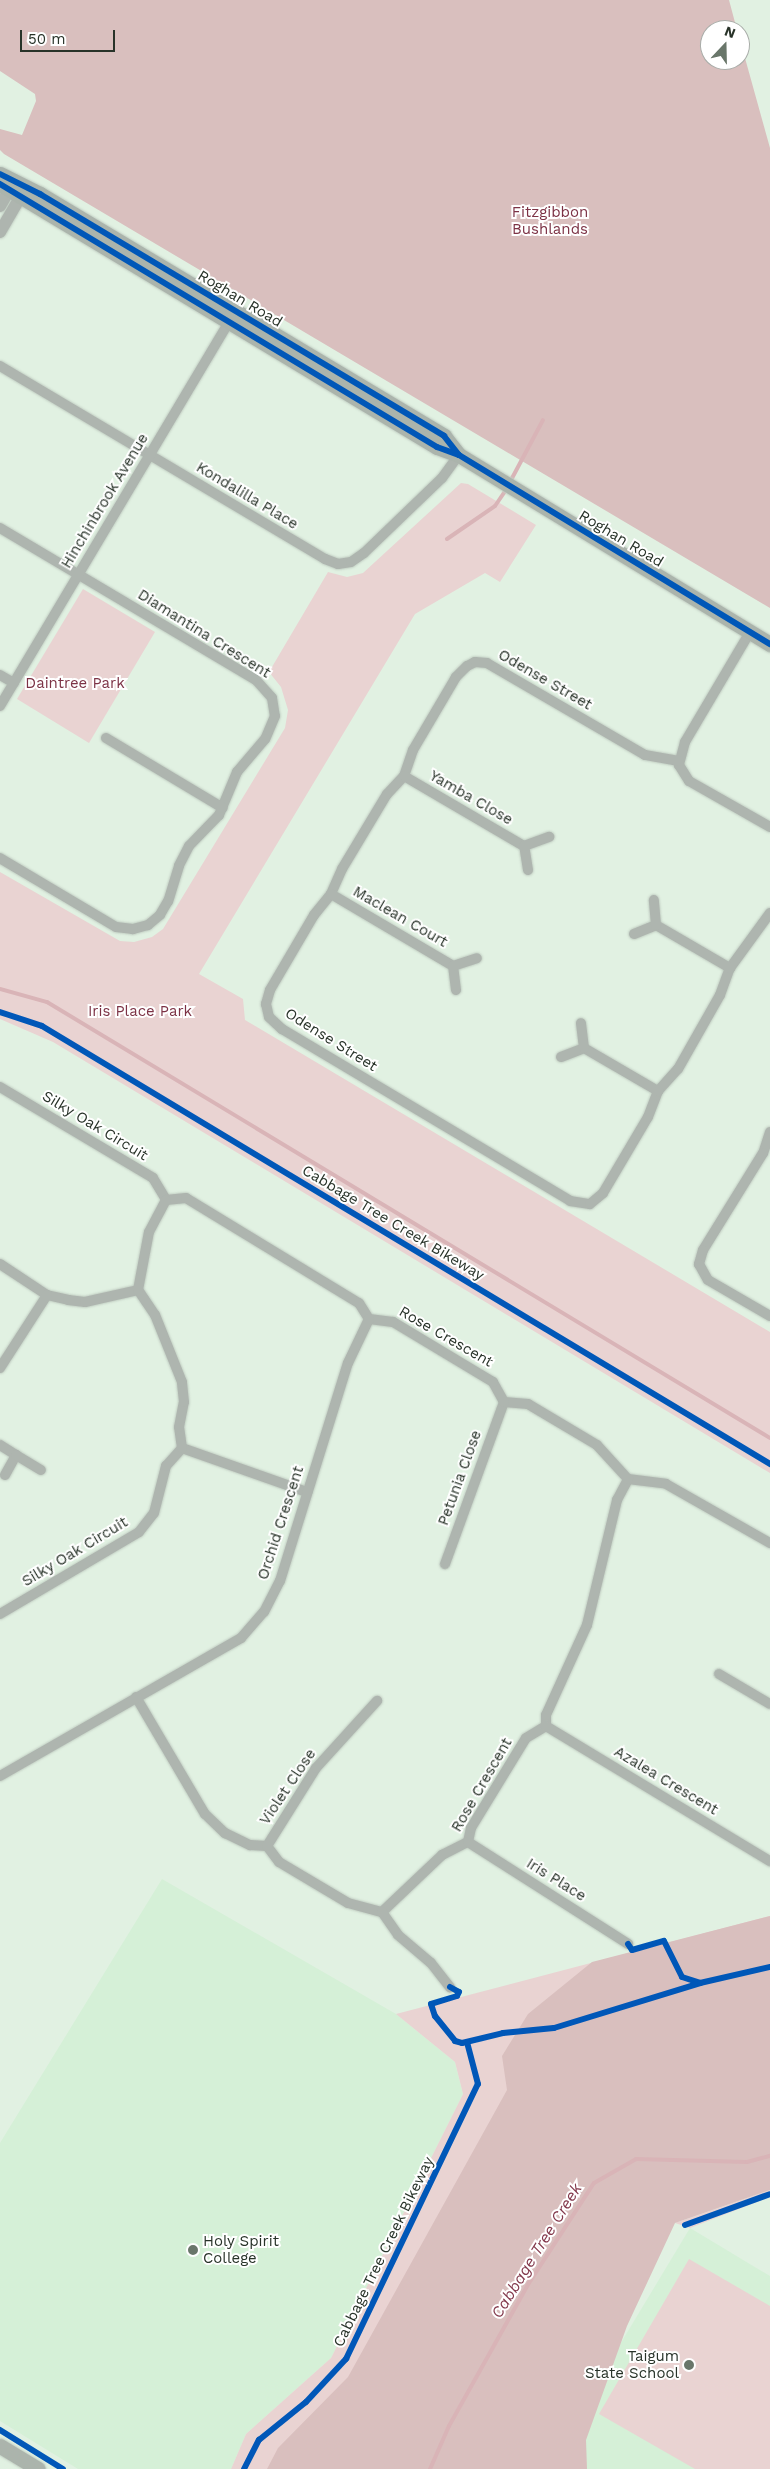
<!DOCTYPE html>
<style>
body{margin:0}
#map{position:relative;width:770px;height:2469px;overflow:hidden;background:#e1f1e2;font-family:"Work Sans",sans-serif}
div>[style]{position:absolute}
.built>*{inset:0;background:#d5f0d7}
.green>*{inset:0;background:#e9d3d2}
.forest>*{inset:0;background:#d9bfbe}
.stream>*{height:4px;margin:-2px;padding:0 2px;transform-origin:2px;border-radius:2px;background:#d9b4b7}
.roads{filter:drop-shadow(0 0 1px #c1cdc2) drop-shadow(0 0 1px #c1cdc2)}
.minor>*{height:10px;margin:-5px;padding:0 5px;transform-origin:5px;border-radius:5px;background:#aeb5af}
.tertiary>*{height:12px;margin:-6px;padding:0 6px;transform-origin:6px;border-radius:6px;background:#aeb5af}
.secondary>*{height:15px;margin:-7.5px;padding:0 7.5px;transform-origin:7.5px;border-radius:7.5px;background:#abb4ac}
.cycleway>*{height:6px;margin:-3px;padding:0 3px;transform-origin:3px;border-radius:3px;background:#0057b8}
.dots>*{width:14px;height:14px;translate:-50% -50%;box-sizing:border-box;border:2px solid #fff;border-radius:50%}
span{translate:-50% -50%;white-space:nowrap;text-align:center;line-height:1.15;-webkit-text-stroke:4px #fff;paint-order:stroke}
.park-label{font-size:15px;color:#7c3245}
.street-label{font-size:15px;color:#283329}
.poi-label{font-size:15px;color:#283329}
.left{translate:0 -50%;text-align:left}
.right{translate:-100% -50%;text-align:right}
.water-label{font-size:16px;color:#83394c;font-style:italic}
.north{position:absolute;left:700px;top:20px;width:50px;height:50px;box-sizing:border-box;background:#fff;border:1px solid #a9ada9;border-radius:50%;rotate:21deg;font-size:14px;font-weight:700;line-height:20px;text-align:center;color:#283329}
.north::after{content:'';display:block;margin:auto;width:18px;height:22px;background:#69766a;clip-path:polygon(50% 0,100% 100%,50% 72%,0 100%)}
.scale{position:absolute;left:20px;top:30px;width:95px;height:22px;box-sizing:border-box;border:2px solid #283329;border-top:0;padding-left:6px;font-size:15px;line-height:18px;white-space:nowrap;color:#283329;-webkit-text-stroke:4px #fff;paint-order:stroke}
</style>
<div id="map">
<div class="built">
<i style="clip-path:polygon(162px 1879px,396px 2014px,455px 2062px,463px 2094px,331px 2358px,246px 2434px,231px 2469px,78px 2469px,0 2421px,0 2143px)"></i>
<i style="clip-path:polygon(690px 2228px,770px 2276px,770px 2469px,580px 2469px,554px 2454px)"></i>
</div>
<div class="green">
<i style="clip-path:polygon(461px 483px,468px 484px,536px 525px,500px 582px,485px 573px,415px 614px,199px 974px,243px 999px,245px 1020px,770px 1332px,770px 1473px,53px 1042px,0 1019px,0 872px,120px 941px,134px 942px,152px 937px,163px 929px,285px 728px,288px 710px,281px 687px,269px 672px,328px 572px,347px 577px,363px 573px)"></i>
<i style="clip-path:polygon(83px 589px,155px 632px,89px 743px,17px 699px)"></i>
<i style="clip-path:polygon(770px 1916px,694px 2159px,430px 2469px,231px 2469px,246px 2434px,331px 2358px,463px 2094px,455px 2062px,396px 2014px)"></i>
<i style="clip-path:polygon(770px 2190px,770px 2197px,690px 2228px,675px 2223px)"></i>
<i style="clip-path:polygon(689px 2259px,770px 2306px,770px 2469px,695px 2469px,599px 2414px)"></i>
</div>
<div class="forest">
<i style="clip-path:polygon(0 0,729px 0,737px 30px,710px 30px,710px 60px,740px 60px,740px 40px,770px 148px,770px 608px,4px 154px,0 150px,0 129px,22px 135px,36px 101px,35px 94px,0 71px)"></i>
<i style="clip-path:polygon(770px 1916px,770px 2190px,675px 2223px,627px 2326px,586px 2440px,587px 2469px,267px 2469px,278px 2448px,348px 2377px,507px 2090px,502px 2056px,528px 2014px,592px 1962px)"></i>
</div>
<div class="stream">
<i style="left:510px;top:482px;width:70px;rotate:-62deg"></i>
<i style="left:447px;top:539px;width:58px;rotate:-34.5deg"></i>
<i style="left:495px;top:506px;width:22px;rotate:-56deg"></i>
<i style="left:0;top:989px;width:49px;rotate:15.5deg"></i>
<i style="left:47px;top:1002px;width:844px;rotate:31.09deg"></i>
<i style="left:430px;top:2469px;width:47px;rotate:-66.2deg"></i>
<i style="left:449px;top:2426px;width:164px;rotate:-60.8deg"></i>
<i style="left:529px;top:2283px;width:119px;rotate:-57deg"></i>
<i style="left:594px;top:2183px;width:48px;rotate:-29.7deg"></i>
<i style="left:636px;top:2159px;width:111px;rotate:1.5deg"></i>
<i style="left:747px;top:2162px;width:24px;rotate:-15deg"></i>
</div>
<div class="roads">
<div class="minor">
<i style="left:0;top:366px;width:378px;rotate:30.7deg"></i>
<i style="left:325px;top:559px;width:14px;rotate:21deg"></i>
<i style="left:338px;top:564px;width:13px;rotate:-9deg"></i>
<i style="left:351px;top:562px;width:16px;rotate:-35deg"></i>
<i style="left:364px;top:553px;width:108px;rotate:-43.9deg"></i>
<i style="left:442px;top:478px;width:29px;rotate:-54deg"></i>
<i style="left:0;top:528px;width:298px;rotate:30.7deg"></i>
<i style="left:256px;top:680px;width:24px;rotate:48deg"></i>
<i style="left:272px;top:698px;width:18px;rotate:81deg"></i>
<i style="left:275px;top:716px;width:25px;rotate:113deg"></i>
<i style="left:265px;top:739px;width:43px;rotate:130.3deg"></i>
<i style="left:237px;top:772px;width:47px;rotate:112.7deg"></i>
<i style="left:219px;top:815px;width:43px;rotate:134.1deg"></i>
<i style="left:189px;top:846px;width:22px;rotate:117deg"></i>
<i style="left:179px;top:866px;width:37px;rotate:107deg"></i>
<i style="left:168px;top:901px;width:16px;rotate:120deg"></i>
<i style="left:160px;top:915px;width:16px;rotate:140deg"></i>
<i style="left:148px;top:925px;width:16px;rotate:165deg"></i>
<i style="left:133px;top:929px;width:17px;rotate:-173deg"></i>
<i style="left:116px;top:927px;width:135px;rotate:-149.3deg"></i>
<i style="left:750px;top:632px;width:128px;rotate:120.6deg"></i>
<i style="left:685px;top:742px;width:24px;rotate:105deg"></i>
<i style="left:679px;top:765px;width:19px;rotate:58deg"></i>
<i style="left:689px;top:781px;width:93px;rotate:29.6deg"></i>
<i style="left:0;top:675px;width:16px;rotate:30deg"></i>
<i style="left:0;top:706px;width:452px;rotate:-59.2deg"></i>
<i style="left:106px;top:738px;width:136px;rotate:30.9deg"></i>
<i style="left:679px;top:761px;width:35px;rotate:-170deg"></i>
<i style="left:645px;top:755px;width:183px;rotate:-149.8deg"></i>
<i style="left:487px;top:663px;width:12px;rotate:-175deg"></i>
<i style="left:475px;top:662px;width:9px;rotate:153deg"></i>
<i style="left:467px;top:666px;width:16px;rotate:135deg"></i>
<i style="left:456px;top:677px;width:85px;rotate:120.5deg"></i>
<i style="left:413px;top:750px;width:28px;rotate:109deg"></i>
<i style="left:404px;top:776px;width:25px;rotate:133deg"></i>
<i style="left:387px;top:794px;width:87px;rotate:121deg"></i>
<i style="left:342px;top:869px;width:27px;rotate:114deg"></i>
<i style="left:331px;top:894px;width:27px;rotate:129deg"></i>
<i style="left:314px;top:915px;width:87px;rotate:120.4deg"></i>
<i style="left:270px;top:990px;width:15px;rotate:106deg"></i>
<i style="left:266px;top:1004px;width:13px;rotate:77deg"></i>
<i style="left:269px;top:1017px;width:18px;rotate:43deg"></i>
<i style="left:282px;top:1029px;width:335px;rotate:30.8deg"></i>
<i style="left:570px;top:1201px;width:20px;rotate:9deg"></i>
<i style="left:590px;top:1204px;width:17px;rotate:-40deg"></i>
<i style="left:603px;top:1193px;width:88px;rotate:-59.4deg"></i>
<i style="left:648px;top:1117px;width:28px;rotate:-69deg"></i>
<i style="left:658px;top:1091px;width:30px;rotate:-48deg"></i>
<i style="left:678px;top:1069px;width:85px;rotate:-60.4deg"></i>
<i style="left:720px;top:995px;width:29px;rotate:-70deg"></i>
<i style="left:730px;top:968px;width:68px;rotate:-54deg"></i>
<i style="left:404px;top:776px;width:139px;rotate:30.3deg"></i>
<i style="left:528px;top:870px;width:24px;rotate:-99deg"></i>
<i style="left:524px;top:846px;width:27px;rotate:-20deg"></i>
<i style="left:331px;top:894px;width:142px;rotate:30.5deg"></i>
<i style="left:656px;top:925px;width:86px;rotate:30.2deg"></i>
<i style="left:634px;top:934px;width:24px;rotate:-22deg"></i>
<i style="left:656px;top:925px;width:25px;rotate:-95deg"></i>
<i style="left:456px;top:990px;width:24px;rotate:-97deg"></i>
<i style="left:453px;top:966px;width:25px;rotate:-18deg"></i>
<i style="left:584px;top:1048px;width:86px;rotate:30.2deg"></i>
<i style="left:561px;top:1057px;width:25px;rotate:-21deg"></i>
<i style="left:584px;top:1048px;width:25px;rotate:-97deg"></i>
<i style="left:0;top:1087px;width:178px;rotate:30.7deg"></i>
<i style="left:153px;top:1178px;width:26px;rotate:59deg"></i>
<i style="left:770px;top:1132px;width:22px;rotate:108deg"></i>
<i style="left:763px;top:1153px;width:114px;rotate:121.7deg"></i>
<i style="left:703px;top:1250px;width:15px;rotate:106deg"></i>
<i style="left:699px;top:1264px;width:18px;rotate:61deg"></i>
<i style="left:708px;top:1280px;width:72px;rotate:30.1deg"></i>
<i style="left:166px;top:1200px;width:20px;rotate:-6deg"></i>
<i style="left:186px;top:1198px;width:202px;rotate:31.3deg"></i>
<i style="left:359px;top:1303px;width:19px;rotate:58deg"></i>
<i style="left:0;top:1264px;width:56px;rotate:33.4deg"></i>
<i style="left:47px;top:1295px;width:22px;rotate:13deg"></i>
<i style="left:68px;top:1300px;width:17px;rotate:7deg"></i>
<i style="left:85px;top:1302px;width:54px;rotate:-12.8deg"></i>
<i style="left:0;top:1368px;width:87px;rotate:-57.2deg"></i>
<i style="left:0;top:1445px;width:19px;rotate:32deg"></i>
<i style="left:182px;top:1448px;width:133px;rotate:19.4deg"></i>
<i style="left:5px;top:1475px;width:23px;rotate:-61deg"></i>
<i style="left:16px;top:1455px;width:29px;rotate:31deg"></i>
<i style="left:628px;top:1479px;width:38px;rotate:7deg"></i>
<i style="left:666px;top:1484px;width:120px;rotate:29.6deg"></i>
<i style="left:445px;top:1564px;width:172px;rotate:-70deg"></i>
<i style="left:0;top:1614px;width:161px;rotate:-30.5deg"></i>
<i style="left:139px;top:1532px;width:24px;rotate:-52deg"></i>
<i style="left:154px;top:1513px;width:49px;rotate:-75.7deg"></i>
<i style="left:166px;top:1466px;width:24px;rotate:-48deg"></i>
<i style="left:182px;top:1448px;width:21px;rotate:-98deg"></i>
<i style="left:179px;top:1427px;width:25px;rotate:-79deg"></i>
<i style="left:184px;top:1402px;width:20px;rotate:-96deg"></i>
<i style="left:182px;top:1382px;width:72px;rotate:-111.9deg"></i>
<i style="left:155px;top:1315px;width:30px;rotate:-124deg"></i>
<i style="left:138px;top:1290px;width:59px;rotate:-79.3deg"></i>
<i style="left:149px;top:1232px;width:36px;rotate:-62deg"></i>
<i style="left:719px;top:1674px;width:59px;rotate:30.5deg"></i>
<i style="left:136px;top:1697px;width:136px;rotate:59.5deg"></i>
<i style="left:205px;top:1814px;width:28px;rotate:44deg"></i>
<i style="left:225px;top:1833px;width:28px;rotate:26deg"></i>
<i style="left:250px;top:1845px;width:17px;rotate:3deg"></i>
<i style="left:267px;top:1846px;width:20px;rotate:53deg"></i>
<i style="left:279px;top:1862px;width:80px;rotate:30.7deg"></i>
<i style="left:348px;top:1903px;width:35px;rotate:15deg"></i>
<i style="left:382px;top:1912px;width:83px;rotate:-43.5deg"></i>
<i style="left:442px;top:1855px;width:29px;rotate:-27deg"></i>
<i style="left:468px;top:1842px;width:14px;rotate:-78deg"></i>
<i style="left:471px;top:1828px;width:105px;rotate:-58.6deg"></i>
<i style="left:526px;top:1738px;width:23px;rotate:-31deg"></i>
<i style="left:546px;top:1726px;width:11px;rotate:-90deg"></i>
<i style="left:546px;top:1715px;width:99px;rotate:-65.5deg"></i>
<i style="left:587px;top:1625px;width:129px;rotate:-76.5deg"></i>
<i style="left:617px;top:1500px;width:24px;rotate:-62deg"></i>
<i style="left:628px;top:1479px;width:46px;rotate:-132.4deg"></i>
<i style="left:597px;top:1445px;width:80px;rotate:-149.3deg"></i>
<i style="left:528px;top:1404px;width:24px;rotate:-175deg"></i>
<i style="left:504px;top:1402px;width:23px;rotate:-119deg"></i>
<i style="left:493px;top:1382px;width:117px;rotate:-149deg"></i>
<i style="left:393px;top:1322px;width:24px;rotate:-173deg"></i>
<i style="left:546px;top:1726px;width:262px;rotate:31.1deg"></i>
<i style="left:0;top:1776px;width:278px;rotate:-29.8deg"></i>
<i style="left:241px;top:1638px;width:35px;rotate:-49deg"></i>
<i style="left:264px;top:1612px;width:35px;rotate:-63deg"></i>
<i style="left:280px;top:1581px;width:228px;rotate:-72.7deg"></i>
<i style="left:348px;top:1363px;width:49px;rotate:-64.5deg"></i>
<i style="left:468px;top:1842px;width:190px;rotate:32.5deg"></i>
<i style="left:267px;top:1846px;width:92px;rotate:-57.9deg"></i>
<i style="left:316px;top:1768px;width:91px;rotate:-47.7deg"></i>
<i style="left:382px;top:1912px;width:28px;rotate:55deg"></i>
<i style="left:398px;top:1935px;width:43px;rotate:40.3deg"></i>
<i style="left:431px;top:1963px;width:31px;rotate:52deg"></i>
</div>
<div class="tertiary">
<i style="left:0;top:206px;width:28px;rotate:-60deg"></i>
<i style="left:0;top:232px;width:50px;rotate:-59.8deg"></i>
</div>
<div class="secondary">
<i style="left:0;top:174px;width:45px;rotate:26.6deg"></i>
<i style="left:40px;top:194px;width:471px;rotate:30.9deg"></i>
<i style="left:444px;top:436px;width:24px;rotate:52deg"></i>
<i style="left:0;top:184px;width:510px;rotate:31.04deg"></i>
<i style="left:437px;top:447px;width:23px;rotate:20deg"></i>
<i style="left:459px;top:455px;width:364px;rotate:31.3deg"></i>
<i style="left:0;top:2446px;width:44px;rotate:31.2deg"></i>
</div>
</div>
<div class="cycleway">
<i style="left:0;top:174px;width:45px;rotate:26.6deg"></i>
<i style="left:40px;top:194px;width:471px;rotate:30.9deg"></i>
<i style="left:444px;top:436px;width:24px;rotate:52deg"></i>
<i style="left:0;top:184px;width:510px;rotate:31.04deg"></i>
<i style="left:437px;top:447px;width:23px;rotate:20deg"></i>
<i style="left:459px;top:455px;width:364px;rotate:31.3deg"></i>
<i style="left:0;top:1012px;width:44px;rotate:18.4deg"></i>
<i style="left:42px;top:1026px;width:850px;rotate:31.03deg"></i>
<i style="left:628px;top:1944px;width:7px;rotate:56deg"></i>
<i style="left:632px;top:1950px;width:33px;rotate:-16deg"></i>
<i style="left:664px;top:1941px;width:40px;rotate:63.4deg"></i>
<i style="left:682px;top:1977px;width:19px;rotate:18deg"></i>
<i style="left:450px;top:1987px;width:10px;rotate:29deg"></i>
<i style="left:459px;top:1992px;width:4px;rotate:117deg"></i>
<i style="left:457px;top:1996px;width:27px;rotate:163deg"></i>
<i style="left:431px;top:2004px;width:13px;rotate:72deg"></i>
<i style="left:435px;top:2016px;width:32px;rotate:51deg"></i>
<i style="left:455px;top:2041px;width:7px;rotate:16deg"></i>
<i style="left:462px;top:2043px;width:42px;rotate:-13.7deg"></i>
<i style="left:503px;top:2033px;width:51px;rotate:-5.6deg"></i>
<i style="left:554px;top:2028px;width:153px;rotate:-17.1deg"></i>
<i style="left:700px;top:1983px;width:72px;rotate:-12.9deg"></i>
<i style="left:685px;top:2225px;width:90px;rotate:-20deg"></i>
<i style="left:0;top:2430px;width:74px;rotate:31.8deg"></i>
<i style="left:244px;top:2469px;width:33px;rotate:-63deg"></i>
<i style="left:259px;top:2440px;width:60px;rotate:-39deg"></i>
<i style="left:306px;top:2402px;width:59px;rotate:-47.1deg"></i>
<i style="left:346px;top:2359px;width:305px;rotate:-64.4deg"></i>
<i style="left:478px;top:2084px;width:43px;rotate:-104.7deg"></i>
</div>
<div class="dots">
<i style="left:193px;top:2250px;background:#69766a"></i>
<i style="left:689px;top:2365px;background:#69766a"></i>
</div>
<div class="park-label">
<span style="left:550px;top:221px">Fitzgibbon<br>Bushlands</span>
<span style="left:75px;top:684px">Daintree Park</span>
<span style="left:140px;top:1012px">Iris Place Park</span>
</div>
<div class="street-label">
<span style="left:240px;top:299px;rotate:31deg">Roghan Road</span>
<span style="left:247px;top:496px;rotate:31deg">Kondalilla Place</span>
<span style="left:105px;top:501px;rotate:-59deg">Hinchinbrook Avenue</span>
<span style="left:621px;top:539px;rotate:31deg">Roghan Road</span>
<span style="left:204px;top:634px;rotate:32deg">Diamantina Crescent</span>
<span style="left:545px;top:680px;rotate:30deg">Odense Street</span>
<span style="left:471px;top:798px;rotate:30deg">Yamba Close</span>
<span style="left:400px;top:917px;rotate:30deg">Maclean Court</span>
<span style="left:331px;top:1040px;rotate:32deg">Odense Street</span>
<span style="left:95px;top:1126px;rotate:31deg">Silky Oak Circuit</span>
<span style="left:393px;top:1223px;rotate:31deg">Cabbage Tree Creek Bikeway</span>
<span style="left:446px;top:1337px;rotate:30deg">Rose Crescent</span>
<span style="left:460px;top:1478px;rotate:-70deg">Petunia Close</span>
<span style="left:281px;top:1523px;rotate:-72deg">Orchid Crescent</span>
<span style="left:75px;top:1552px;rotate:-31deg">Silky Oak Circuit</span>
<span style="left:666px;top:1781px;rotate:31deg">Azalea Crescent</span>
<span style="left:482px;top:1785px;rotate:-60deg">Rose Crescent</span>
<span style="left:288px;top:1787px;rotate:-56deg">Violet Close</span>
<span style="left:556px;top:1880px;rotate:32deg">Iris Place</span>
<span style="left:384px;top:2252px;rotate:-64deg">Cabbage Tree Creek Bikeway</span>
</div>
<div class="poi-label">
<span class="left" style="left:203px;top:2250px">Holy Spirit<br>College</span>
<span class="right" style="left:679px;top:2365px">Taigum<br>State School</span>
</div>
<div class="water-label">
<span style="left:537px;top:2251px;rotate:-58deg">Cabbage Tree Creek</span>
</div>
<div class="north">N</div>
<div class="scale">50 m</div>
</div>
